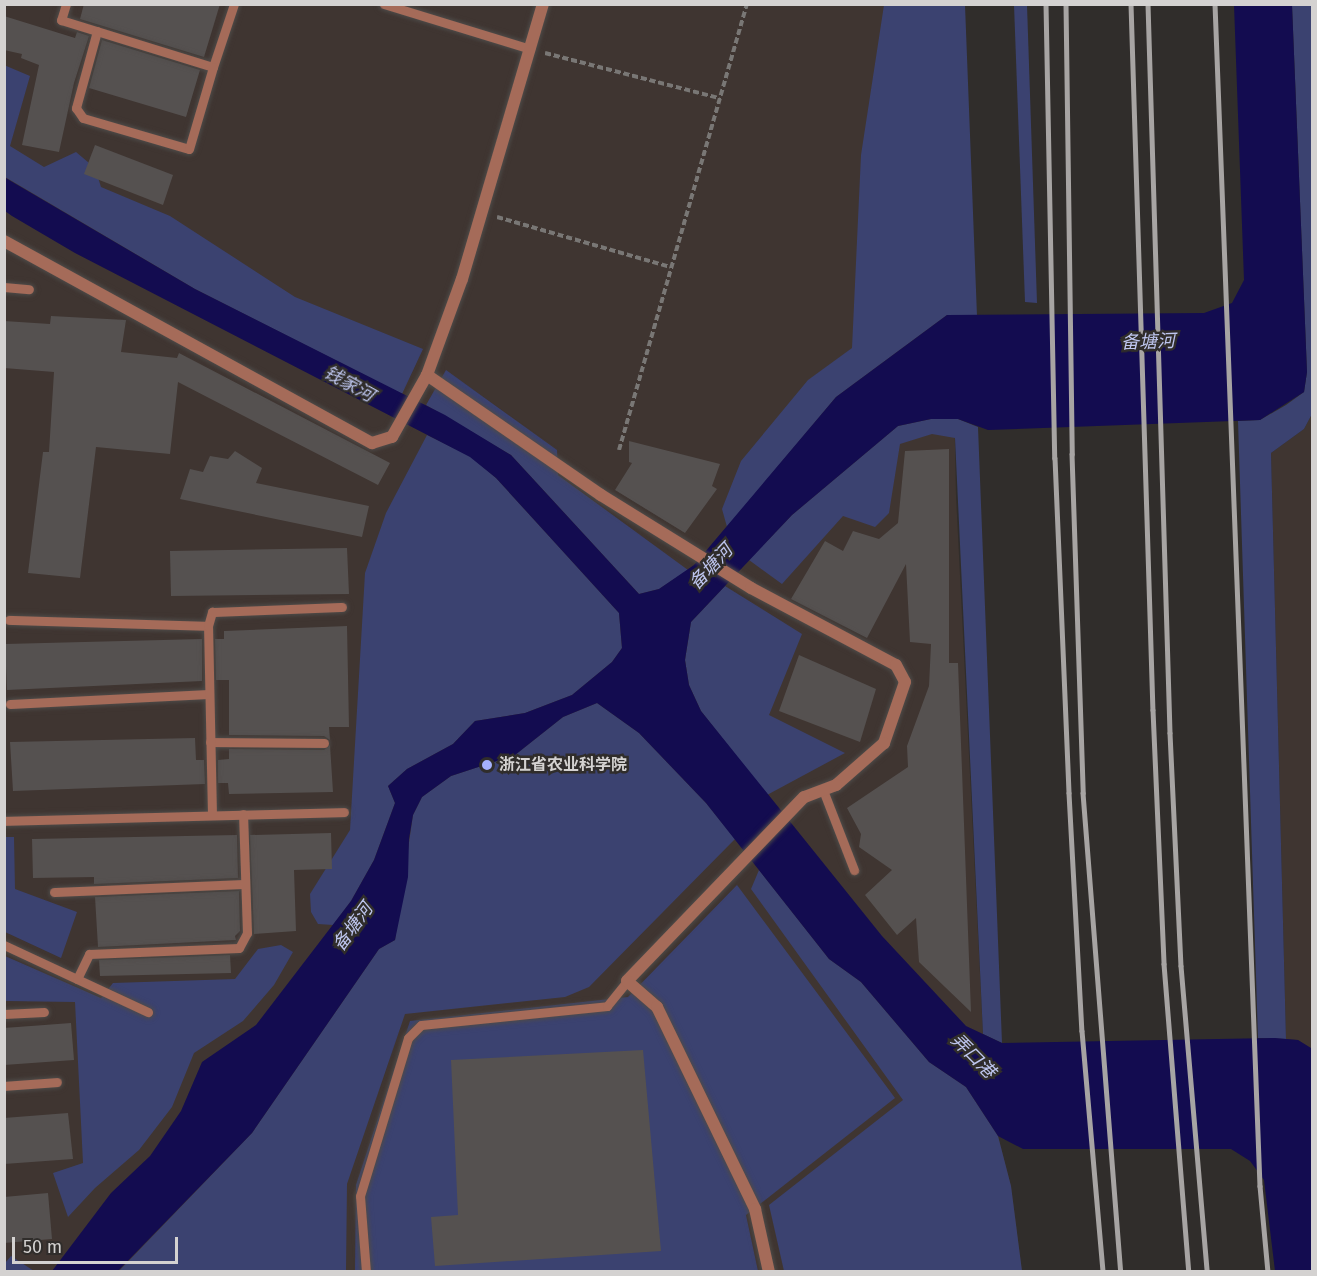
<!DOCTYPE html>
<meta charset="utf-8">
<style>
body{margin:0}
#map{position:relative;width:1317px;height:1276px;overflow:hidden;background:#302d2b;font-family:"Fira Sans","Noto Sans SC",sans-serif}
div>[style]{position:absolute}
.built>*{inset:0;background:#3f3531}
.green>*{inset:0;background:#3b4270}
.water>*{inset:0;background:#130c50}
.building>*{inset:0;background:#555150}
.path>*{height:4px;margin-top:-2px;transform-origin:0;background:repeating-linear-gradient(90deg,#797775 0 6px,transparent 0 9px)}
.roads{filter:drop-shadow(0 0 2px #4e4b49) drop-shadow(0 0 2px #4e4b49)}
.lane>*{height:9px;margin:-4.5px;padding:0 4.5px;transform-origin:4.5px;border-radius:4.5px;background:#a56b59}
.street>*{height:12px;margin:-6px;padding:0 6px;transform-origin:6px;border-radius:6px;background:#a56b59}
.rail>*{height:4.5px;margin:-2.25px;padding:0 2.25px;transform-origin:2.25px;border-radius:2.25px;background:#a7a4a3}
.dots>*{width:16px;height:16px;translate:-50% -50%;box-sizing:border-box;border:3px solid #302d2b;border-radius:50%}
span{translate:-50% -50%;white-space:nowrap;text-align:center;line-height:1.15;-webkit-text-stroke:5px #302d2b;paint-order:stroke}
.poi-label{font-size:16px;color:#d4d2d1;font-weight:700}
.left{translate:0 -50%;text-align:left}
.water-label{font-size:18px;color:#bec6ef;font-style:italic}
.frame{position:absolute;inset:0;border:6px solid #d4d2d1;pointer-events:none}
.scale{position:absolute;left:12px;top:1237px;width:166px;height:27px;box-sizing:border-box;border:3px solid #d4d2d1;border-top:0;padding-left:8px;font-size:18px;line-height:21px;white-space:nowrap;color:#d4d2d1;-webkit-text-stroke:4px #302d2b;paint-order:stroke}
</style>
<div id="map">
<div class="built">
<i style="clip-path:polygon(5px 5px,941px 5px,949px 148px,956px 496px,983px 1034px,998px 1136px,1011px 1186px,1022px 1271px,5px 1272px)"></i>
<i style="clip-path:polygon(1312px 414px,1312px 1050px,1298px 1040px,1286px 1039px,1271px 453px,1304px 429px)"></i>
</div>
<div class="green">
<i style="clip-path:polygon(884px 5px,965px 5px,977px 316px,947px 315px,836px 397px,727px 527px,722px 509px,741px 461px,808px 380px,852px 348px,861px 155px)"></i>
<i style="clip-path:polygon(1014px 5px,1027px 5px,1037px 303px,1025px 302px)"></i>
<i style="clip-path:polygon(1292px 5px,1311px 5px,1312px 414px,1304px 429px,1271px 453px,1286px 1039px,1258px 1038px,1238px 421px,1260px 420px,1286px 405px,1304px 392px,1307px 372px)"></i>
<i style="clip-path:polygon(4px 65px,30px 76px,10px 146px,44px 167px,76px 152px,95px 168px,101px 187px,170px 216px,295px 297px,423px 349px,402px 394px,195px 289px,5px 177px)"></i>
<i style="clip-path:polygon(446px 370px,557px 450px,558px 475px,688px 570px,659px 589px,639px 594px,511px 455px,426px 405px)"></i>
<i style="clip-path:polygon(931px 419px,958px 419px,978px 427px,1002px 1043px,983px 1034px,955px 438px,932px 434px,900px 444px,889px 513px,875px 527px,843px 516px,782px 584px,749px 560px,792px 515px,898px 426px)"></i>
<i style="clip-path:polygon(427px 435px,470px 456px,496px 478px,619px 613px,622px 648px,612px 662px,572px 695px,525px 713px,475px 721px,453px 744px,407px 769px,388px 786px,395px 803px,374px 860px,351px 901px,333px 925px,318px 924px,311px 912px,310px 894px,350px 830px,365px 573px,386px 513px)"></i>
<i style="clip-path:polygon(725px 586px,802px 634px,769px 715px,845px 753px,767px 795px,701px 711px,689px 685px,685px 660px,691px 622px)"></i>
<i style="clip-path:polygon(597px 703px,639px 733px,706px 803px,735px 839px,589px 987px,565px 997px,405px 1014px,347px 1184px,346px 1271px,118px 1272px,252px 1133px,379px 949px,395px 940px,413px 815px,422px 797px,451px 776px,515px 755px,563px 717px)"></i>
<i style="clip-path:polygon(5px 837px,14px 837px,15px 889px,77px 912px,61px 958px,5px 932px)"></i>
<i style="clip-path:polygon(759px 870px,829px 959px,861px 982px,929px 1062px,966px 1087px,998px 1136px,1011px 1186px,1022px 1271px,784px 1271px,769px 1205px,903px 1100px,751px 889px)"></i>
<i style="clip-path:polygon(737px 885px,895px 1098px,746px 1215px,758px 1271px,355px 1272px,356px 1185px,410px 1021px,628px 997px)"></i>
<i style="clip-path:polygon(281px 945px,293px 952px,274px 985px,243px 1021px,194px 1053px,172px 1107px,139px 1150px,95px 1188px,68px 1217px,53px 1173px,83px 1163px,75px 1002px,5px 1001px,5px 956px,101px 998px,113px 983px,235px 979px,258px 949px)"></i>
<i style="clip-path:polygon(11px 1256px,34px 1271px,5px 1271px,5px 1263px)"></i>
</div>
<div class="water">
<i style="clip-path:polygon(1234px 5px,1292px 5px,1307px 372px,1304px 392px,1260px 420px,988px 430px,958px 419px,931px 419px,898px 426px,792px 515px,691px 622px,685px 660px,689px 685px,701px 711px,882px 936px,966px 1026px,1002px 1043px,1275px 1038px,1298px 1040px,1311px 1048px,1312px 1271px,1275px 1271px,1264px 1180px,1250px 1161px,1231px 1149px,1023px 1149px,998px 1136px,966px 1087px,929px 1062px,861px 982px,829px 959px,706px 803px,639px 733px,597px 703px,563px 717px,515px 755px,451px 776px,422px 797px,413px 815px,409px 839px,408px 877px,395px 940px,379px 949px,252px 1133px,118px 1271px,52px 1271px,111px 1193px,150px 1156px,181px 1111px,202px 1062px,256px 1025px,351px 901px,374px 860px,395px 803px,388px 786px,407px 769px,453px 744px,475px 721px,525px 713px,572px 695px,612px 662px,622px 648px,619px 613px,496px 478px,470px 457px,75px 253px,12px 216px,5px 211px,4px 177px,195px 289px,445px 415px,511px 455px,639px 594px,659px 589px,694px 565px,836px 397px,947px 315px,1204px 313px,1232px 303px,1244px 280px)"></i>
</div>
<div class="building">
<i style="clip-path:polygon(84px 4px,220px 4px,204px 57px,80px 19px)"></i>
<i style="clip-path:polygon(4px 16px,75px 38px,77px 32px,89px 36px,74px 83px,59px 152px,22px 145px,39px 65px,21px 58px,22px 54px,4px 50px)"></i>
<i style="clip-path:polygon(102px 40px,200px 70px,186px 117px,89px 88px)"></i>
<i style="clip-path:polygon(95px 145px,173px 175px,163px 205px,84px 174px)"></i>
<i style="clip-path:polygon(51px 316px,126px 320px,121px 352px,177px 358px,179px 353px,390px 463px,378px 485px,178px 382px,170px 454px,96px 447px,80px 578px,28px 573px,43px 452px,49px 452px,54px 372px,4px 368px,4px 321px,50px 324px)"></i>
<i style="clip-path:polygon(629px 441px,720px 464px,712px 486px,717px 489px,685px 533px,615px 490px,632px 463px,629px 462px)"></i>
<i style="clip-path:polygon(949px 449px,949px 663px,958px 663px,971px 1012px,919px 962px,916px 918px,897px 935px,865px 895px,892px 870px,859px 847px,861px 834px,847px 808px,908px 767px,907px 746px,929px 686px,931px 644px,910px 642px,906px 564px,867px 638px,791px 599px,825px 541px,843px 551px,853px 531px,879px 539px,898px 523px,905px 451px)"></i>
<i style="clip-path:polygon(235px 451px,262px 468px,256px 483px,369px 506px,362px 537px,180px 499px,190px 469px,203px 472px,210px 456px,228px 459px)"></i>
<i style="clip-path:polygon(347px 548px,349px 594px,171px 596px,170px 551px)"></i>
<i style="clip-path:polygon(347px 626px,349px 727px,329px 727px,330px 740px,324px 736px,229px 735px,229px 680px,216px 680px,215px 639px,224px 639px,224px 631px)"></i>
<i style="clip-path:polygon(202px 639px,202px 681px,7px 690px,5px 644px)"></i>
<i style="clip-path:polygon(799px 655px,876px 689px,860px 742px,779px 711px)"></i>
<i style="clip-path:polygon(195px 738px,196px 760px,204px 760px,205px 784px,13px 791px,10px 742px)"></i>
<i style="clip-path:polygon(330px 745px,333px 792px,229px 794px,228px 783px,218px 783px,218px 760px,229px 759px,229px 749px,324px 750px)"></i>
<i style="clip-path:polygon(331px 833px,332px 869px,294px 870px,296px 931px,254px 934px,250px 835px)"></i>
<i style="clip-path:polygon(237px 835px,238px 878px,94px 884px,94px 877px,33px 878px,32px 839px)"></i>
<i style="clip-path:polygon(239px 891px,240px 931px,235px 936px,236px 940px,98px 947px,95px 897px)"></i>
<i style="clip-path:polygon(230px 955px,231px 973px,100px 976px,99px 960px)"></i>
<i style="clip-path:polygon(71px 1023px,74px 1060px,4px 1065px,4px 1028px)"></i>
<i style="clip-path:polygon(643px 1050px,661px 1251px,435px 1266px,431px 1217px,458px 1215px,451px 1060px)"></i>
<i style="clip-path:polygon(68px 1113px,73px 1159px,4px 1164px,4px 1118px)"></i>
<i style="clip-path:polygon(48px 1193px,52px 1239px,4px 1243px,4px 1197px)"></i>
</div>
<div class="path">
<i style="left:545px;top:53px;width:180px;rotate:14.5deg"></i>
<i style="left:497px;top:217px;width:180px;rotate:16.1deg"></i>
<i style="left:619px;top:450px;width:464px;rotate:-74deg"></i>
</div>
<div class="roads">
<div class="lane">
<i style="left:66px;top:4px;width:17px;rotate:107deg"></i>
<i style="left:61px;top:20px;width:159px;rotate:17.2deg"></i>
<i style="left:213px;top:67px;width:66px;rotate:-71.6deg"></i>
<i style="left:384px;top:4px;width:153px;rotate:17.1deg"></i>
<i style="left:97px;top:31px;width:80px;rotate:105.3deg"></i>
<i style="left:76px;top:108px;width:12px;rotate:55deg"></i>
<i style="left:83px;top:118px;width:110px;rotate:16.3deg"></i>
<i style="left:189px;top:149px;width:85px;rotate:-73.7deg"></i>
<i style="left:4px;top:287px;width:25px;rotate:5deg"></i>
<i style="left:9px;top:620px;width:199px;rotate:1.7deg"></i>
<i style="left:10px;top:704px;width:199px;rotate:-2.9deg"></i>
<i style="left:210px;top:742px;width:114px;rotate:0.5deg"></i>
<i style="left:823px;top:790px;width:86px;rotate:68.8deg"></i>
<i style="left:212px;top:815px;width:189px;rotate:-91.2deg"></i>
<i style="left:208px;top:626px;width:15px;rotate:-74deg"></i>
<i style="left:212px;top:612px;width:130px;rotate:-2.2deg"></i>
<i style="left:4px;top:821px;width:340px;rotate:-1.5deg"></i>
<i style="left:54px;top:892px;width:191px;rotate:-2.4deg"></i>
<i style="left:4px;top:945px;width:159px;rotate:25deg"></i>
<i style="left:77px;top:979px;width:28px;rotate:-64deg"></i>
<i style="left:89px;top:954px;width:150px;rotate:-2.3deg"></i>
<i style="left:239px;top:948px;width:17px;rotate:-62deg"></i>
<i style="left:247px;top:933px;width:119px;rotate:-91.9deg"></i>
<i style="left:4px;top:1014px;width:40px;rotate:-2.9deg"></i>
<i style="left:4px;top:1086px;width:53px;rotate:-4.3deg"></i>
<i style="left:366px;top:1272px;width:76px;rotate:-94.5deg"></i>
<i style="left:360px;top:1196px;width:165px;rotate:-73.1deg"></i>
<i style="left:408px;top:1038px;width:18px;rotate:-45deg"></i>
<i style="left:421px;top:1025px;width:187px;rotate:-5.8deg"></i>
<i style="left:607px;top:1006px;width:32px;rotate:-51deg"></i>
</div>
<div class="street">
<i style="left:4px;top:241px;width:420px;rotate:28.8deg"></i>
<i style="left:372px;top:443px;width:21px;rotate:-17deg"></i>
<i style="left:392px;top:437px;width:71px;rotate:-60.6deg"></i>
<i style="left:427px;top:375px;width:102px;rotate:-70deg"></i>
<i style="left:462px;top:279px;width:287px;rotate:-73.6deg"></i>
<i style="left:427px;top:375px;width:211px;rotate:34.6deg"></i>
<i style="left:601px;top:495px;width:176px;rotate:31.8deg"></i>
<i style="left:751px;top:588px;width:164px;rotate:28deg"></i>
<i style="left:896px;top:665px;width:19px;rotate:62deg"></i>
<i style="left:905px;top:682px;width:65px;rotate:109deg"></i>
<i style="left:884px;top:743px;width:64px;rotate:138.8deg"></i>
<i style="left:836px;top:785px;width:34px;rotate:159deg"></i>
<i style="left:804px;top:797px;width:255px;rotate:133.9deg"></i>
<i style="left:627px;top:981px;width:40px;rotate:41deg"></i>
<i style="left:657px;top:1007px;width:225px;rotate:64.1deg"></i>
<i style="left:755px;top:1209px;width:65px;rotate:77.5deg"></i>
</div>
</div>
<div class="rail">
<i style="left:1046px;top:4px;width:454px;rotate:88.9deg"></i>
<i style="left:1055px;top:458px;width:335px;rotate:87.6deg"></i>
<i style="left:1069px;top:793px;width:238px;rotate:86.9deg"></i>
<i style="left:1082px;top:1031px;width:242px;rotate:85deg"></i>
<i style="left:1066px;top:4px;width:450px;rotate:89.2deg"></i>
<i style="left:1072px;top:454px;width:339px;rotate:88.1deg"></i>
<i style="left:1083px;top:793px;width:481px;rotate:85.5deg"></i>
<i style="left:1131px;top:4px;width:706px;rotate:88.22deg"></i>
<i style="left:1153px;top:710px;width:254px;rotate:87.5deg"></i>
<i style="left:1164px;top:964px;width:309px;rotate:85.4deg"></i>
<i style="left:1148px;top:4px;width:729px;rotate:88.27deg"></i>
<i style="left:1170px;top:733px;width:233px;rotate:87.3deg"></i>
<i style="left:1181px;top:966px;width:307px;rotate:85.1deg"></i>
<i style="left:1215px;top:4px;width:1183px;rotate:87.82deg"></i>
<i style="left:1260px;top:1186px;width:86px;rotate:84.7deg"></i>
</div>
<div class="dots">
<i style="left:487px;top:765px;background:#a5b1fc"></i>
</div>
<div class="poi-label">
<span class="left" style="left:499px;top:765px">浙江省农业科学院</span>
</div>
<div class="water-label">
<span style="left:1148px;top:342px;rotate:-2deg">备塘河</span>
<span style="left:349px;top:384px;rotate:29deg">钱家河</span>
<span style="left:711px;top:567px;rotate:-47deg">备塘河</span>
<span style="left:353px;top:927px;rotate:-54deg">备塘河</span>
<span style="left:973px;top:1056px;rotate:45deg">弄口港</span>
</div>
<div class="frame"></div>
<div class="scale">50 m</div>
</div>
